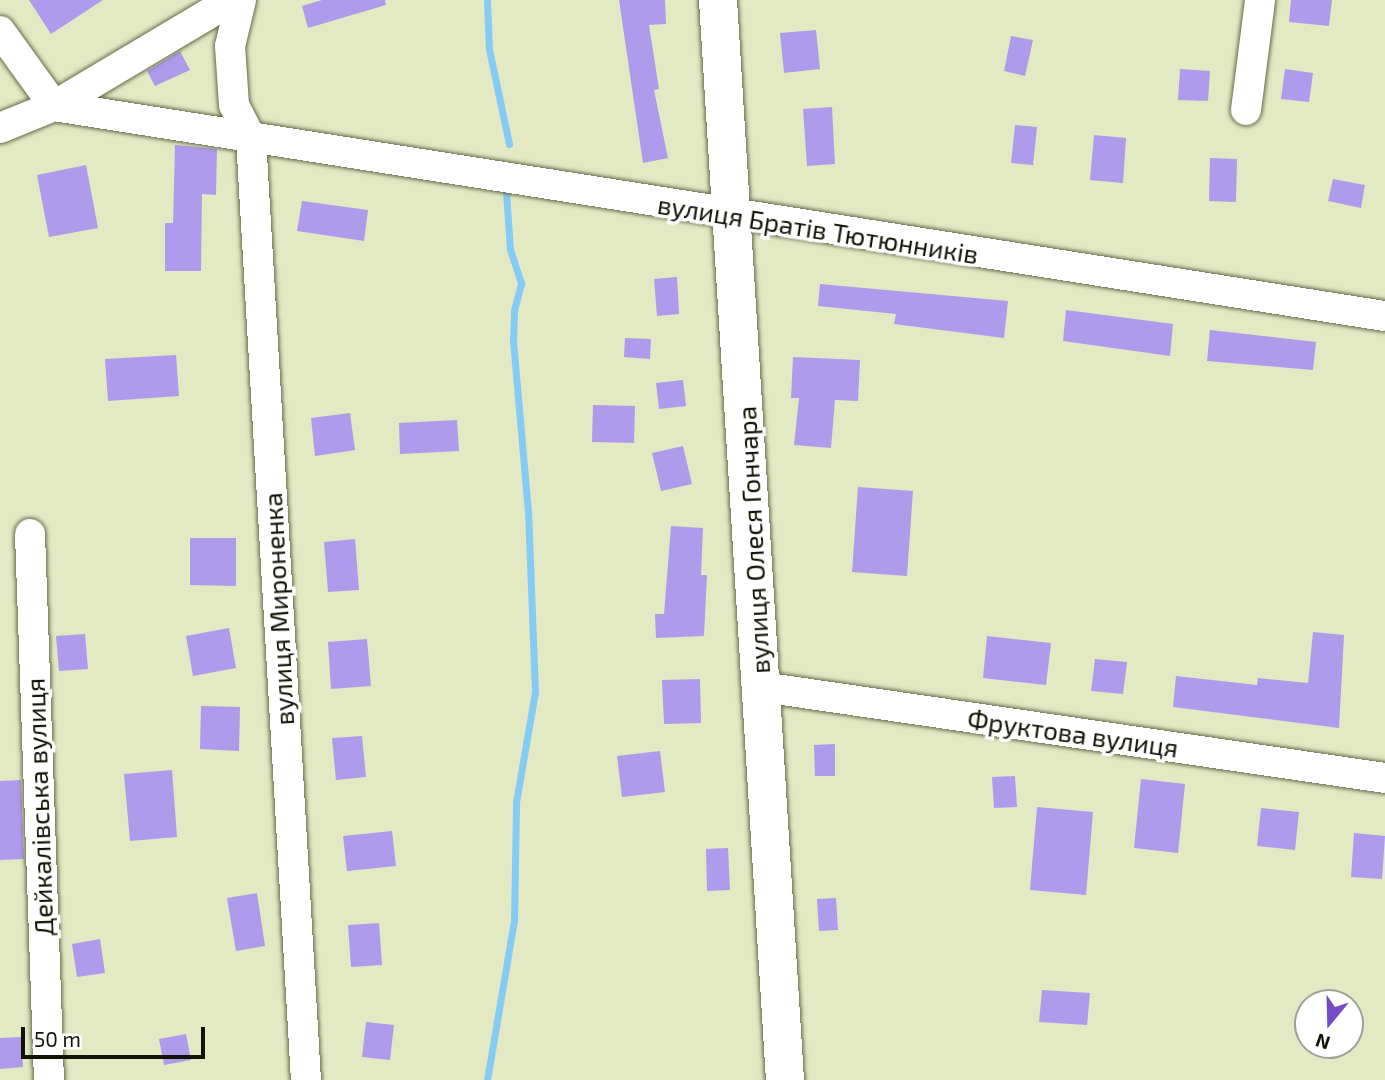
<!DOCTYPE html>
<meta charset="utf-8">
<style>
body{margin:0}
#map{position:relative;width:1385px;height:1080px;overflow:hidden;background:#e3e9c3;font-family:"Exo 2",sans-serif}
div>[style]{position:absolute}
.stream>*{height:7px;margin:-3.5px;padding:0 3.5px;transform-origin:3.5px;border-radius:3.5px;background:#84ccf5}
.building>*{inset:0;background:#ae9beb}
.roads{filter:drop-shadow(0 0 2px #666b4a) drop-shadow(0 0 2px #666b4a)}
.minor>*{height:30px;margin:-15px;padding:0 15px;transform-origin:15px;border-radius:15px;background:#fff}
.secondary>*{height:38px;margin:-19px;padding:0 19px;transform-origin:19px;border-radius:19px;background:#fff}
span{translate:-50% -50%;white-space:nowrap;text-align:center;line-height:1.15;-webkit-text-stroke:7px #fff;paint-order:stroke}
.street-label{font-size:26px;color:#111306}
.north{position:absolute;left:1294px;top:989px;width:70px;height:70px;box-sizing:border-box;background:#fff;border:2px solid #a0a19b;border-radius:50%;rotate:199deg;font-size:19px;font-weight:700;line-height:28px;text-align:center;color:#111306}
.north::after{content:'';display:block;margin:auto;width:24px;height:32px;background:#744cc5;clip-path:polygon(50% 0,100% 100%,50% 72%,0 100%)}
.scale{position:absolute;left:21px;top:1027px;width:184px;height:32px;box-sizing:border-box;border:4px solid #111306;border-top:0;padding-left:9px;font-size:21px;line-height:24px;white-space:nowrap;color:#111306;-webkit-text-stroke:5px #fff;paint-order:stroke}
</style>
<div id="map">
<div class="stream">
<i style="left:487px;top:0;width:49px;rotate:87.7deg"></i>
<i style="left:489px;top:49px;width:97px;rotate:78.1deg"></i>
<i style="left:487px;top:1080px;width:161px;rotate:-80.4deg"></i>
<i style="left:514px;top:921px;width:119px;rotate:-89deg"></i>
<i style="left:516px;top:802px;width:112px;rotate:-80.2deg"></i>
<i style="left:535px;top:692px;width:180px;rotate:-92.2deg"></i>
<i style="left:528px;top:512px;width:171px;rotate:-95deg"></i>
<i style="left:513px;top:342px;width:32px;rotate:-88deg"></i>
<i style="left:514px;top:310px;width:28px;rotate:-75deg"></i>
<i style="left:521px;top:283px;width:36px;rotate:-108deg"></i>
<i style="left:510px;top:249px;width:57px;rotate:-94deg"></i>
</div>
<div class="building">
<i style="clip-path:polygon(29px 0,103px 0,51px 34px)"></i>
<i style="clip-path:polygon(322px 0,385px 0,386px 5px,308px 28px,302px 6px)"></i>
<i style="clip-path:polygon(619px 0,665px 0,666px 24px,649px 25px,659px 89px,654px 90px,668px 158px,643px 163px)"></i>
<i style="clip-path:polygon(1291px 0,1332px 0,1329px 26px,1289px 22px)"></i>
<i style="clip-path:polygon(816px 30px,820px 69px,784px 73px,780px 33px)"></i>
<i style="clip-path:polygon(1011px 36px,1033px 40px,1025px 76px,1004px 71px)"></i>
<i style="clip-path:polygon(180px 51px,190px 70px,155px 86px,147px 71px)"></i>
<i style="clip-path:polygon(1180px 69px,1210px 71px,1208px 101px,1178px 100px)"></i>
<i style="clip-path:polygon(1285px 69px,1313px 73px,1309px 102px,1281px 99px)"></i>
<i style="clip-path:polygon(832px 107px,835px 164px,807px 166px,803px 109px)"></i>
<i style="clip-path:polygon(1015px 125px,1037px 127px,1033px 165px,1011px 163px)"></i>
<i style="clip-path:polygon(1094px 135px,1126px 138px,1123px 183px,1090px 180px)"></i>
<i style="clip-path:polygon(175px 145px,217px 149px,216px 195px,202px 194px,201px 271px,165px 271px,165px 223px,173px 223px)"></i>
<i style="clip-path:polygon(1210px 158px,1237px 159px,1236px 202px,1209px 201px)"></i>
<i style="clip-path:polygon(86px 165px,98px 228px,49px 237px,37px 175px)"></i>
<i style="clip-path:polygon(1333px 179px,1365px 185px,1361px 208px,1328px 201px)"></i>
<i style="clip-path:polygon(302px 201px,368px 210px,364px 241px,297px 231px)"></i>
<i style="clip-path:polygon(677px 277px,679px 314px,657px 316px,654px 279px)"></i>
<i style="clip-path:polygon(820px 284px,1008px 301px,1004px 338px,894px 324px,896px 314px,818px 306px)"></i>
<i style="clip-path:polygon(1066px 310px,1173px 324px,1170px 356px,1063px 341px)"></i>
<i style="clip-path:polygon(1210px 330px,1316px 342px,1313px 370px,1207px 361px)"></i>
<i style="clip-path:polygon(625px 338px,651px 339px,650px 359px,624px 357px)"></i>
<i style="clip-path:polygon(176px 355px,179px 396px,108px 401px,105px 359px)"></i>
<i style="clip-path:polygon(793px 357px,860px 360px,858px 401px,835px 400px,831px 448px,794px 445px,799px 398px,791px 398px)"></i>
<i style="clip-path:polygon(683px 380px,686px 406px,659px 409px,656px 383px)"></i>
<i style="clip-path:polygon(593px 405px,635px 406px,634px 443px,592px 442px)"></i>
<i style="clip-path:polygon(350px 413px,355px 450px,315px 456px,311px 418px)"></i>
<i style="clip-path:polygon(457px 420px,459px 451px,400px 454px,399px 423px)"></i>
<i style="clip-path:polygon(683px 446px,692px 484px,661px 491px,652px 453px)"></i>
<i style="clip-path:polygon(858px 487px,913px 491px,907px 576px,852px 572px)"></i>
<i style="clip-path:polygon(671px 526px,703px 528px,701px 575px,707px 575px,704px 636px,656px 638px,655px 614px,664px 614px)"></i>
<i style="clip-path:polygon(190px 538px,236px 538px,236px 586px,190px 585px)"></i>
<i style="clip-path:polygon(355px 539px,359px 590px,328px 592px,324px 542px)"></i>
<i style="clip-path:polygon(229px 628px,236px 668px,193px 676px,186px 636px)"></i>
<i style="clip-path:polygon(1313px 632px,1344px 635px,1339px 728px,1173px 707px,1176px 676px,1257px 685px,1258px 678px,1308px 683px)"></i>
<i style="clip-path:polygon(85px 634px,88px 669px,59px 671px,56px 636px)"></i>
<i style="clip-path:polygon(987px 636px,1051px 643px,1046px 685px,983px 678px)"></i>
<i style="clip-path:polygon(367px 639px,371px 686px,331px 689px,328px 642px)"></i>
<i style="clip-path:polygon(1095px 659px,1127px 662px,1123px 694px,1091px 691px)"></i>
<i style="clip-path:polygon(700px 679px,701px 723px,664px 724px,662px 680px)"></i>
<i style="clip-path:polygon(201px 706px,240px 707px,239px 751px,200px 749px)"></i>
<i style="clip-path:polygon(362px 736px,366px 777px,336px 780px,332px 738px)"></i>
<i style="clip-path:polygon(835px 744px,835px 776px,815px 776px,814px 745px)"></i>
<i style="clip-path:polygon(660px 751px,665px 792px,622px 797px,617px 756px)"></i>
<i style="clip-path:polygon(172px 770px,177px 837px,130px 841px,124px 774px)"></i>
<i style="clip-path:polygon(1015px 776px,1017px 807px,994px 808px,992px 777px)"></i>
<i style="clip-path:polygon(1141px 779px,1185px 784px,1178px 853px,1134px 848px)"></i>
<i style="clip-path:polygon(21px 780px,24px 859px,0 860px,0 781px)"></i>
<i style="clip-path:polygon(1037px 807px,1093px 812px,1086px 895px,1030px 890px)"></i>
<i style="clip-path:polygon(1261px 808px,1299px 812px,1295px 850px,1257px 846px)"></i>
<i style="clip-path:polygon(392px 831px,396px 866px,347px 871px,343px 836px)"></i>
<i style="clip-path:polygon(1354px 833px,1385px 836px,1382px 879px,1351px 877px)"></i>
<i style="clip-path:polygon(728px 848px,730px 890px,707px 891px,706px 849px)"></i>
<i style="clip-path:polygon(257px 893px,265px 946px,236px 951px,227px 898px)"></i>
<i style="clip-path:polygon(836px 898px,838px 930px,819px 931px,817px 899px)"></i>
<i style="clip-path:polygon(379px 923px,382px 965px,351px 967px,348px 925px)"></i>
<i style="clip-path:polygon(100px 939px,105px 973px,77px 977px,72px 944px)"></i>
<i style="clip-path:polygon(1042px 990px,1090px 993px,1087px 1025px,1039px 1022px)"></i>
<i style="clip-path:polygon(366px 1022px,394px 1025px,390px 1060px,362px 1057px)"></i>
<i style="clip-path:polygon(186px 1034px,191px 1060px,164px 1065px,159px 1039px)"></i>
<i style="clip-path:polygon(21px 1037px,23px 1067px,0 1069px,0 1038px)"></i>
</div>
<div class="roads">
<div class="minor">
<i style="left:241px;top:0;width:47px;rotate:103.4deg"></i>
<i style="left:230px;top:46px;width:59px;rotate:86.1deg"></i>
<i style="left:234px;top:105px;width:37px;rotate:63deg"></i>
<i style="left:251px;top:138px;width:944px;rotate:86.66deg"></i>
<i style="left:0;top:31px;width:92px;rotate:54.2deg"></i>
<i style="left:54px;top:106px;width:1347px;rotate:8.97deg"></i>
<i style="left:1246px;top:110px;width:111px;rotate:-82.7deg"></i>
<i style="left:0;top:128px;width:58px;rotate:-22.2deg"></i>
<i style="left:54px;top:106px;width:207px;rotate:-30.8deg"></i>
<i style="left:30px;top:534px;width:546px;rotate:88.01deg"></i>
<i style="left:762px;top:687px;width:630px;rotate:8.31deg"></i>
</div>
<div class="secondary">
<i style="left:718px;top:0;width:1082px;rotate:86.45deg"></i>
</div>
</div>
<div class="street-label">
<span style="left:818px;top:229px;rotate:9deg">вулиця Братів Тютюнників</span>
<span style="left:753px;top:540px;rotate:-93deg">вулиця Олеся Гончара</span>
<span style="left:278px;top:609px;rotate:-93deg">вулиця Мироненка</span>
<span style="left:1073px;top:733px;rotate:8deg">Фруктова вулиця</span>
<span style="left:39px;top:807px;rotate:-92deg">Дейкалівська вулиця</span>
</div>
<div class="north">N</div>
<div class="scale">50 m</div>
</div>
